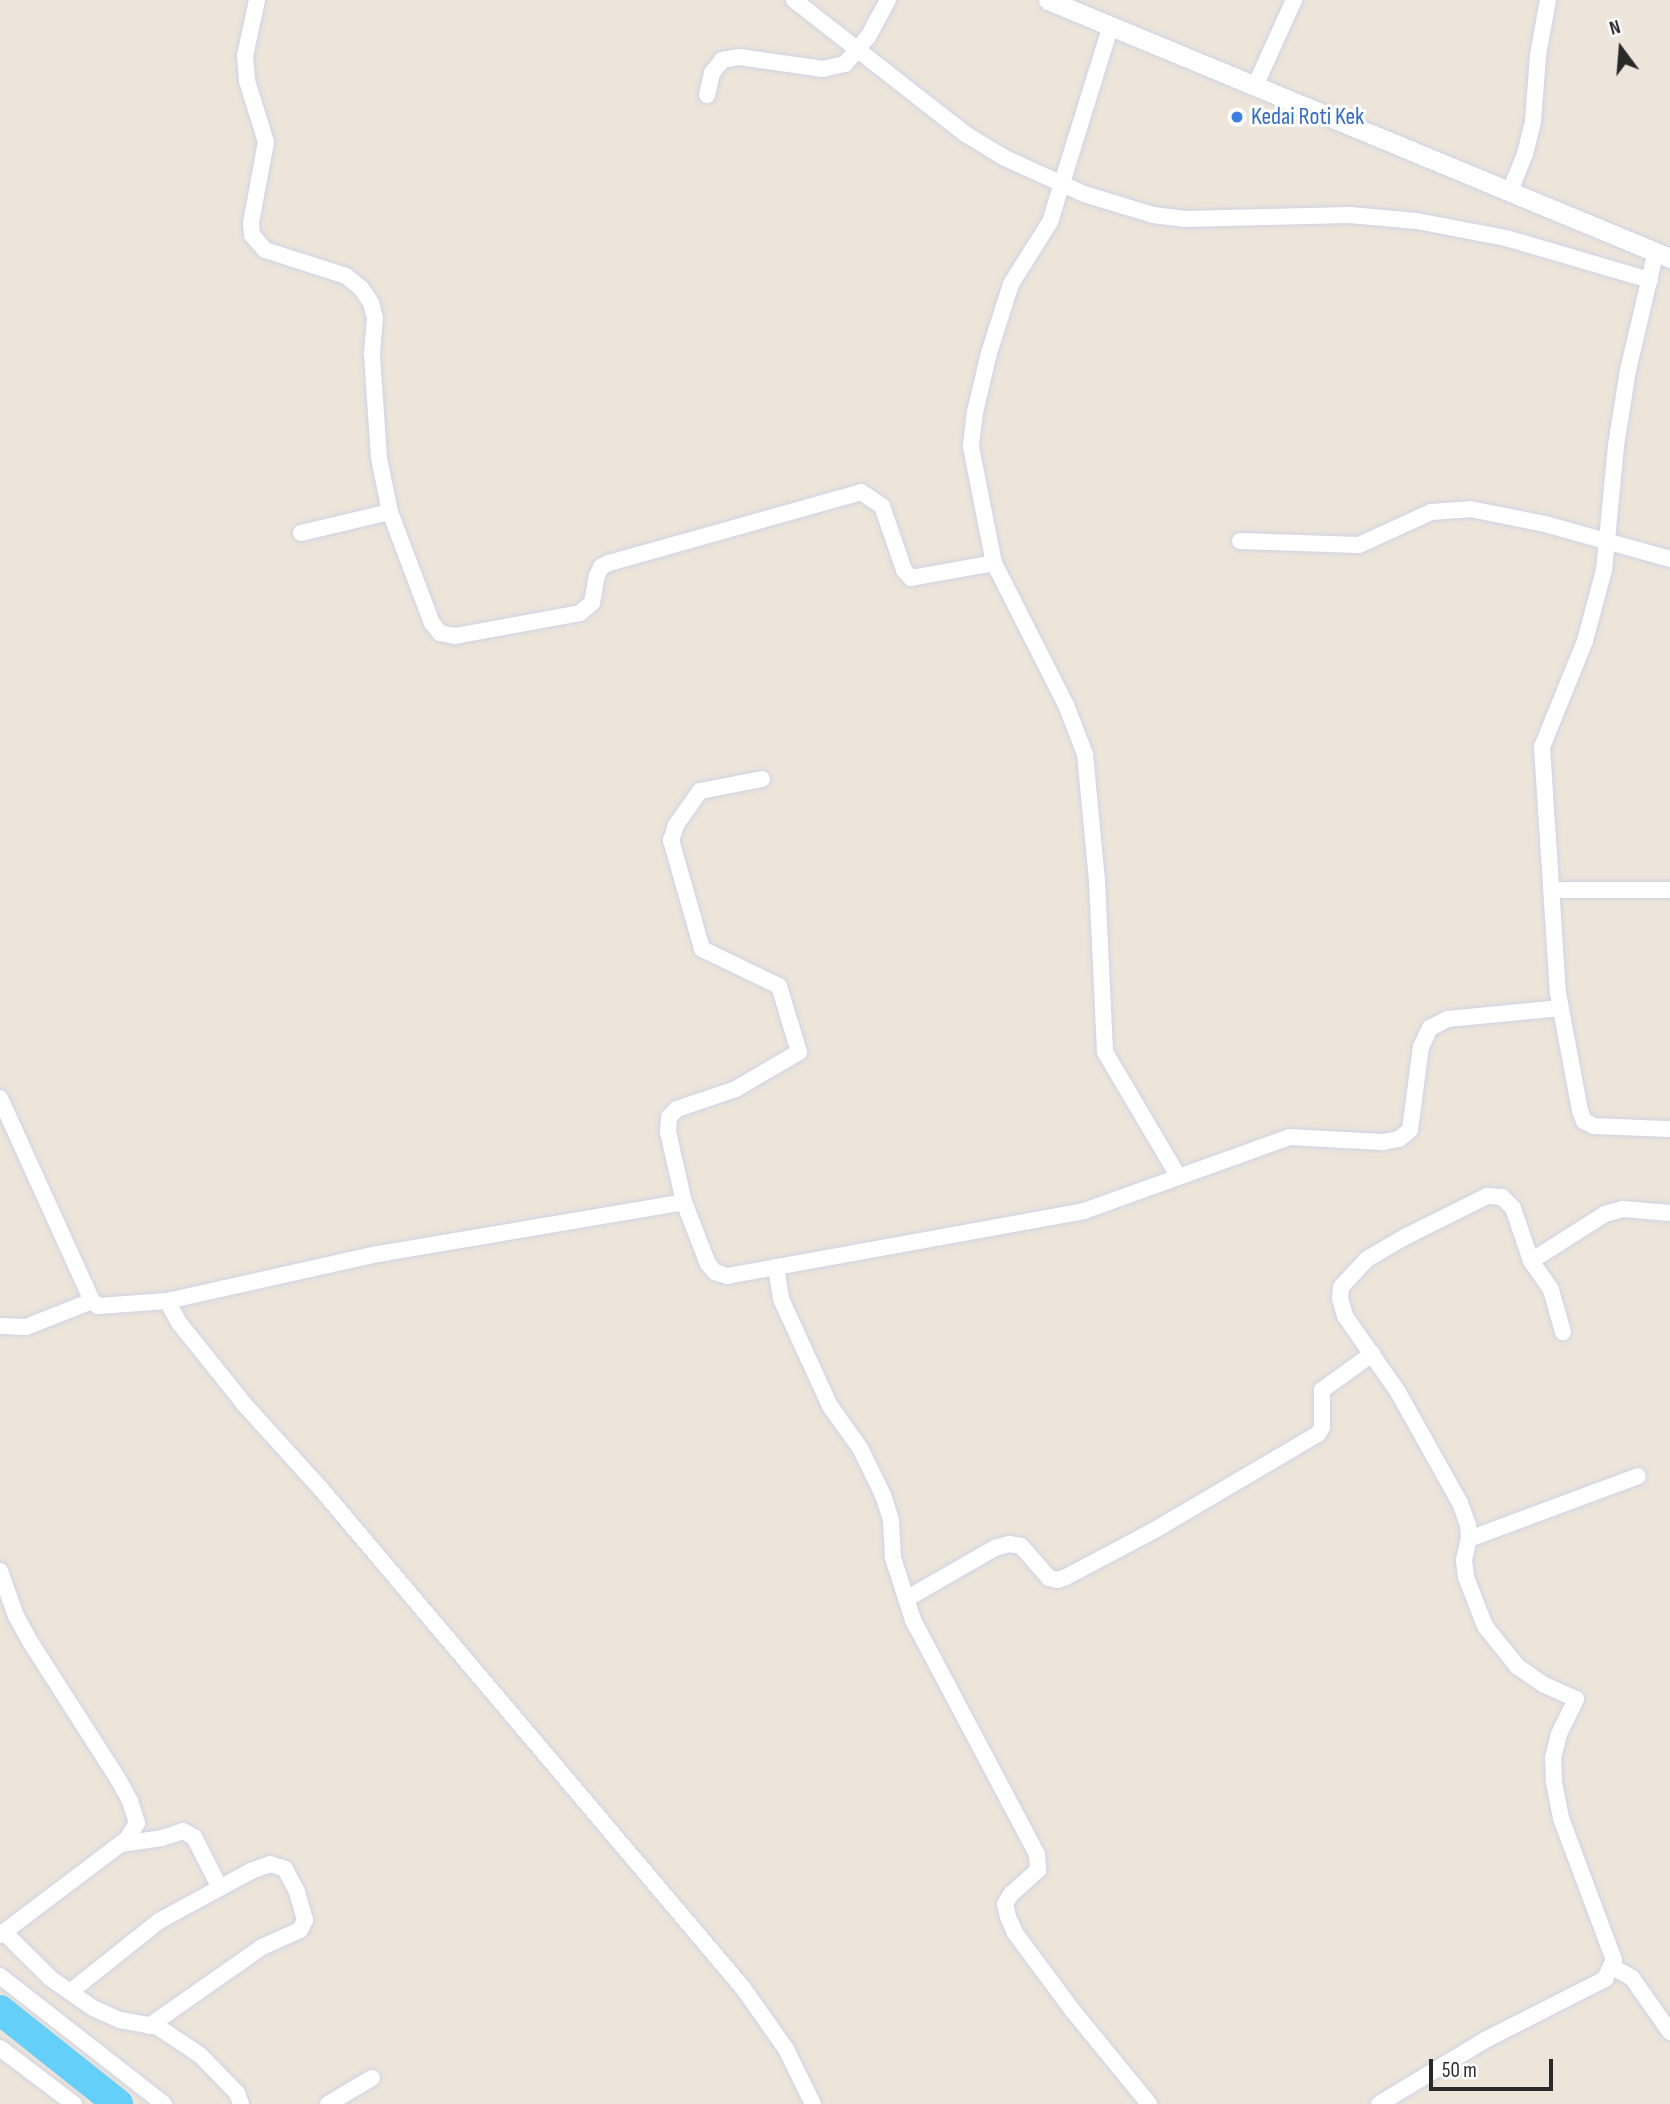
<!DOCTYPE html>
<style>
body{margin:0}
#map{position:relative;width:1670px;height:2104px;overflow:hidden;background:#ede5da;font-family:"Sofia Sans Condensed",sans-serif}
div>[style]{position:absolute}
.river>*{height:30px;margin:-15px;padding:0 15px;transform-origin:15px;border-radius:15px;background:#64cff8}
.roads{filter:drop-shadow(0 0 2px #cfd3e4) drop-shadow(0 0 2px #cfd3e4)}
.minor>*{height:16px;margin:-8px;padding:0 8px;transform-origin:8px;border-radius:8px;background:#fff}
.tertiary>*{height:19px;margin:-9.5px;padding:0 9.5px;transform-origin:9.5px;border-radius:9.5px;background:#fff}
.dots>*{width:19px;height:19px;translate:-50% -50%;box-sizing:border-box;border:4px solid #fff;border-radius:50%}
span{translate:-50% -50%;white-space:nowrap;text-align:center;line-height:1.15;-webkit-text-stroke:6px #fff;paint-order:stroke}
.shop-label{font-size:24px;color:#366cbe}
.left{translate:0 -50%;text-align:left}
.north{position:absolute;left:1586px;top:14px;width:70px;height:70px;-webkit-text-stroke:5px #fff;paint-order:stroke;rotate:344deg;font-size:19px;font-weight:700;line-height:28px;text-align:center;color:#292929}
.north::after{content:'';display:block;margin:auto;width:24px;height:32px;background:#292929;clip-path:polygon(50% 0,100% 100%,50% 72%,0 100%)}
.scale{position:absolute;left:1429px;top:2059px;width:124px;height:32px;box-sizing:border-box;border:4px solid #292929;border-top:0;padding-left:9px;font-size:21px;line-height:24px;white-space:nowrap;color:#292929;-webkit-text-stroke:5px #fff;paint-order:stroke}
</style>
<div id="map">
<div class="river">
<i style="left:0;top:2010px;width:151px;rotate:38.5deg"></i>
</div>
<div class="roads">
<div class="minor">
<i style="left:257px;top:0;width:57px;rotate:102.1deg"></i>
<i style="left:245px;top:56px;width:25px;rotate:85deg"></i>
<i style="left:247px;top:81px;width:64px;rotate:72.7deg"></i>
<i style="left:266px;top:142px;width:82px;rotate:100.5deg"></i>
<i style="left:251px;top:223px;width:12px;rotate:85deg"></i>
<i style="left:252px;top:235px;width:20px;rotate:49deg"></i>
<i style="left:265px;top:250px;width:85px;rotate:17.8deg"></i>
<i style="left:346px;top:276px;width:19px;rotate:39deg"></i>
<i style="left:361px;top:288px;width:18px;rotate:56deg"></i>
<i style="left:371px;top:303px;width:16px;rotate:75deg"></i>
<i style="left:375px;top:318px;width:37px;rotate:95deg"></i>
<i style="left:372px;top:355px;width:103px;rotate:86.1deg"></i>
<i style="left:379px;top:458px;width:55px;rotate:78.5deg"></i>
<i style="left:794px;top:0;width:219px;rotate:38deg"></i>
<i style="left:967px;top:135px;width:44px;rotate:31.2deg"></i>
<i style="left:1005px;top:158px;width:87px;rotate:24.5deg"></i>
<i style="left:1084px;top:194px;width:72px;rotate:16.9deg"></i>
<i style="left:1153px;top:215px;width:31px;rotate:7deg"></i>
<i style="left:1184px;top:219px;width:166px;rotate:-1.4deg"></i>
<i style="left:1350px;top:215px;width:67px;rotate:5.1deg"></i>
<i style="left:1417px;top:221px;width:91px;rotate:10.8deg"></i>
<i style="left:1506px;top:238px;width:150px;rotate:16.3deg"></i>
<i style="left:1111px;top:25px;width:206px;rotate:107.2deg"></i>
<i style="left:1050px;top:222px;width:73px;rotate:122.2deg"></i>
<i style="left:1011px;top:284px;width:72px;rotate:107.7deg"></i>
<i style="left:989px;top:353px;width:61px;rotate:103.3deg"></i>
<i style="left:975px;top:412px;width:35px;rotate:97deg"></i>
<i style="left:971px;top:447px;width:118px;rotate:78.8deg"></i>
<i style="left:994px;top:563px;width:159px;rotate:63.1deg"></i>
<i style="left:1066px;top:705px;width:53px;rotate:68.8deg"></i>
<i style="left:1085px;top:754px;width:128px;rotate:84.6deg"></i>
<i style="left:1097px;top:881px;width:171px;rotate:87.3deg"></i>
<i style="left:1105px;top:1052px;width:144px;rotate:59.5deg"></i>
<i style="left:1256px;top:84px;width:92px;rotate:-65.7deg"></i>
<i style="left:707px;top:95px;width:23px;rotate:-77deg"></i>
<i style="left:712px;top:73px;width:16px;rotate:-52deg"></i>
<i style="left:722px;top:60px;width:17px;rotate:-10deg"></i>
<i style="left:739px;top:57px;width:85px;rotate:8.1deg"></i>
<i style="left:823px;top:69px;width:23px;rotate:-13deg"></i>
<i style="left:845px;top:64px;width:35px;rotate:-50deg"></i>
<i style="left:868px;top:37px;width:42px;rotate:-61.6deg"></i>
<i style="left:1510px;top:191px;width:40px;rotate:-68deg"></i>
<i style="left:1525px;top:154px;width:33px;rotate:-76deg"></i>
<i style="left:1533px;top:122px;width:67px;rotate:-85.7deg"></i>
<i style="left:1538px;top:55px;width:56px;rotate:-79.7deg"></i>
<i style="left:1656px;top:251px;width:122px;rotate:103.2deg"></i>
<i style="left:1628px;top:370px;width:77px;rotate:99deg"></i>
<i style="left:1616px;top:446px;width:125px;rotate:95.5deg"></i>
<i style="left:1604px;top:570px;width:73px;rotate:105deg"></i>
<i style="left:1585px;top:641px;width:114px;rotate:112.1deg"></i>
<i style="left:1542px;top:747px;width:247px;rotate:86.3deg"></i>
<i style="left:1558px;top:993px;width:120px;rotate:79.4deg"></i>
<i style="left:1580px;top:1111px;width:11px;rotate:68deg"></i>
<i style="left:1584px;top:1121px;width:11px;rotate:27deg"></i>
<i style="left:1594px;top:1126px;width:76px;rotate:2.3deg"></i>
<i style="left:301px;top:533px;width:91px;rotate:-13.3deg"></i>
<i style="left:390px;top:512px;width:119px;rotate:69.3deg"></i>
<i style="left:432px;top:623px;width:13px;rotate:51deg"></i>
<i style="left:440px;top:633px;width:15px;rotate:11deg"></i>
<i style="left:455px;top:636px;width:127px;rotate:-10.4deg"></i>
<i style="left:580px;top:613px;width:16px;rotate:-40deg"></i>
<i style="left:592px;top:603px;width:27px;rotate:-80deg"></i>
<i style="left:597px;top:576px;width:10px;rotate:-66deg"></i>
<i style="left:601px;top:567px;width:9px;rotate:-27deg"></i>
<i style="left:609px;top:563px;width:262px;rotate:-15.7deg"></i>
<i style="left:861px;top:492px;width:25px;rotate:34deg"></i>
<i style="left:882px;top:506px;width:68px;rotate:71deg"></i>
<i style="left:904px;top:570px;width:11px;rotate:49deg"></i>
<i style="left:911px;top:578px;width:84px;rotate:-10.2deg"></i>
<i style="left:1240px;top:541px;width:119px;rotate:1.9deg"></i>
<i style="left:1359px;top:545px;width:79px;rotate:-24.6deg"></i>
<i style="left:1431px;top:512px;width:39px;rotate:-4deg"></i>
<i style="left:1470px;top:509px;width:76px;rotate:11.3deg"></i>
<i style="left:1545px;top:524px;width:130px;rotate:15.6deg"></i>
<i style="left:762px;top:779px;width:63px;rotate:169deg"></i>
<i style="left:700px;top:791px;width:42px;rotate:125.2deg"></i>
<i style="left:676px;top:825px;width:16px;rotate:108deg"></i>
<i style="left:671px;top:840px;width:113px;rotate:74.1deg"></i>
<i style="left:702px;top:949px;width:85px;rotate:25.7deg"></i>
<i style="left:779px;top:986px;width:69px;rotate:73.1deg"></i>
<i style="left:799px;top:1052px;width:73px;rotate:149.6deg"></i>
<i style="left:736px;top:1089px;width:62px;rotate:161.3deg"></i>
<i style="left:677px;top:1109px;width:11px;rotate:135deg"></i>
<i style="left:669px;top:1117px;width:15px;rotate:94deg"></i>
<i style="left:668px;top:1132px;width:72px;rotate:77.1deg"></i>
<i style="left:684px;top:1202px;width:66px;rotate:68.8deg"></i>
<i style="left:708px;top:1264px;width:11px;rotate:49deg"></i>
<i style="left:715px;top:1272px;width:13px;rotate:18deg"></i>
<i style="left:727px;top:1276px;width:363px;rotate:-10.3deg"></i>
<i style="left:1084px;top:1211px;width:218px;rotate:-19.8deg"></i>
<i style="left:1289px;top:1137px;width:94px;rotate:3deg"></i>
<i style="left:1383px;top:1142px;width:16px;rotate:-11deg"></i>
<i style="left:1399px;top:1139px;width:14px;rotate:-39deg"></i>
<i style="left:1410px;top:1130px;width:84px;rotate:-82.5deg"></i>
<i style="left:1421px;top:1047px;width:21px;rotate:-65deg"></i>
<i style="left:1430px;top:1028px;width:20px;rotate:-27deg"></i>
<i style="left:1448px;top:1019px;width:113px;rotate:-5.6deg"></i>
<i style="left:1554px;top:890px;width:116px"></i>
<i style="left:0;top:1098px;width:223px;rotate:65.6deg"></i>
<i style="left:92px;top:1301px;width:8px;rotate:40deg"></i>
<i style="left:98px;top:1306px;width:69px;rotate:-4.1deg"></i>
<i style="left:167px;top:1301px;width:216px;rotate:-12.6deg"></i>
<i style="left:378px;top:1254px;width:310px;rotate:-9.6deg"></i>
<i style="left:1531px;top:1261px;width:88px;rotate:-32.4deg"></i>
<i style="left:1605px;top:1214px;width:19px;rotate:-16deg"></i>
<i style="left:1623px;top:1209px;width:47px;rotate:4.9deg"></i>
<i style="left:776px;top:1267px;width:32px;rotate:81deg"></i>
<i style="left:781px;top:1299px;width:118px;rotate:65.4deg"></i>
<i style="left:830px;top:1406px;width:52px;rotate:54.5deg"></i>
<i style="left:860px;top:1448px;width:52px;rotate:63.9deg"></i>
<i style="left:883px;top:1495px;width:26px;rotate:72deg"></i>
<i style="left:891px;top:1520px;width:38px;rotate:87deg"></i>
<i style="left:893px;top:1558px;width:65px;rotate:72.1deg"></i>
<i style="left:913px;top:1620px;width:265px;rotate:62.1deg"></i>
<i style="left:1037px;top:1854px;width:16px;rotate:86deg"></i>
<i style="left:1038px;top:1870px;width:36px;rotate:138deg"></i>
<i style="left:1011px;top:1894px;width:12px;rotate:121deg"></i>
<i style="left:1005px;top:1904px;width:13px;rotate:77deg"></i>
<i style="left:1008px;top:1917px;width:17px;rotate:66deg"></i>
<i style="left:1015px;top:1933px;width:97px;rotate:53.4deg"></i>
<i style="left:1073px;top:2011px;width:120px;rotate:50.7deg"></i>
<i style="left:167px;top:1301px;width:26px;rotate:61deg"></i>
<i style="left:180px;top:1324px;width:102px;rotate:51.3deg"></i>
<i style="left:244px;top:1404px;width:115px;rotate:47.8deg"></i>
<i style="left:321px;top:1489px;width:654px;rotate:49.78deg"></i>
<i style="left:743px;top:1988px;width:75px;rotate:54.8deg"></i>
<i style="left:786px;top:2049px;width:61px;rotate:63.9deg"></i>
<i style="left:0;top:1326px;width:26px;rotate:2deg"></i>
<i style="left:26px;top:1327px;width:71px;rotate:-21.5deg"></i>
<i style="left:1469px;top:1539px;width:180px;rotate:-20.4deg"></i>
<i style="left:0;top:1571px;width:48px;rotate:70.4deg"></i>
<i style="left:16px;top:1616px;width:31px;rotate:61deg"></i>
<i style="left:31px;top:1643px;width:161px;rotate:57.4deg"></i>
<i style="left:118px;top:1779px;width:25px;rotate:61deg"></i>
<i style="left:130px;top:1801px;width:23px;rotate:72deg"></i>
<i style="left:137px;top:1823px;width:19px;rotate:122deg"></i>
<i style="left:127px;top:1839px;width:159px;rotate:142.9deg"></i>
<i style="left:906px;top:1599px;width:103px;rotate:-29.8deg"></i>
<i style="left:995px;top:1548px;width:15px;rotate:-16deg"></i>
<i style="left:1009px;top:1544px;width:12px;rotate:9deg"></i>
<i style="left:1021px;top:1546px;width:43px;rotate:48.8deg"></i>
<i style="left:1049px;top:1578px;width:9px;rotate:13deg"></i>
<i style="left:1058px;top:1580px;width:9px;rotate:-21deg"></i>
<i style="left:1066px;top:1577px;width:98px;rotate:-27.9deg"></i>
<i style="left:1153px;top:1531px;width:191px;rotate:-30.5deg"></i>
<i style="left:1318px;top:1434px;width:8px;rotate:-60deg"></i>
<i style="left:1322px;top:1427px;width:37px;rotate:-90deg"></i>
<i style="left:1322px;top:1390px;width:62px;rotate:-35.8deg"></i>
<i style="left:121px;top:1844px;width:41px;rotate:-8.3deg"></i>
<i style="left:162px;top:1838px;width:22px;rotate:-18deg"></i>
<i style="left:183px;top:1831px;width:13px;rotate:29deg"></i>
<i style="left:194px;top:1837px;width:57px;rotate:63deg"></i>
<i style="left:4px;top:1932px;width:65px;rotate:45deg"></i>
<i style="left:50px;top:1978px;width:52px;rotate:34.9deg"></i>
<i style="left:93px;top:2008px;width:30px;rotate:24deg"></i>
<i style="left:120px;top:2020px;width:39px;rotate:10deg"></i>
<i style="left:158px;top:2027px;width:50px;rotate:33.7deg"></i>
<i style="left:200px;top:2055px;width:53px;rotate:45.8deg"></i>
<i style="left:237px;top:2093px;width:12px;rotate:70deg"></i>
<i style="left:1613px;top:1967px;width:22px;rotate:30deg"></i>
<i style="left:1632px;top:1978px;width:66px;rotate:54.9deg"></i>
<i style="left:0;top:1976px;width:208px;rotate:38deg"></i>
<i style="left:70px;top:1992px;width:114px;rotate:-38.6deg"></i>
<i style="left:159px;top:1921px;width:105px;rotate:-28.5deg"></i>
<i style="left:251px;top:1871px;width:20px;rotate:-20deg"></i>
<i style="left:270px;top:1864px;width:16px;rotate:18deg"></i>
<i style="left:285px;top:1869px;width:26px;rotate:62deg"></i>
<i style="left:297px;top:1892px;width:29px;rotate:74deg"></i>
<i style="left:305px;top:1920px;width:11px;rotate:117deg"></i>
<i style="left:300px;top:1930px;width:42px;rotate:155.9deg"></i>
<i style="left:262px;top:1947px;width:138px;rotate:145deg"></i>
<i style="left:0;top:2048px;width:93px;rotate:37.1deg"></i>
<i style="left:328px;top:2104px;width:51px;rotate:-30.6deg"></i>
<i style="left:1379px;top:2104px;width:124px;rotate:-31.1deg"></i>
<i style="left:1485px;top:2040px;width:135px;rotate:-26.9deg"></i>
<i style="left:1605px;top:1979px;width:21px;rotate:-65deg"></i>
<i style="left:1614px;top:1960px;width:152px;rotate:-110.5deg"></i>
<i style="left:1561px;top:1818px;width:38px;rotate:-101deg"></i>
<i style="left:1554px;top:1781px;width:23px;rotate:-92deg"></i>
<i style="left:1553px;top:1758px;width:25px;rotate:-76deg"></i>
<i style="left:1559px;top:1734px;width:39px;rotate:-64deg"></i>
<i style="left:1576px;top:1699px;width:35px;rotate:-156deg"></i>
<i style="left:1544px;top:1685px;width:33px;rotate:-145deg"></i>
<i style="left:1517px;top:1666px;width:51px;rotate:-128.7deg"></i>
<i style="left:1485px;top:1626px;width:53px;rotate:-111.2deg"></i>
<i style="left:1466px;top:1577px;width:17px;rotate:-97deg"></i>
<i style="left:1464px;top:1560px;width:22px;rotate:-77deg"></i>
<i style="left:1469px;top:1539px;width:14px;rotate:-94deg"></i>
<i style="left:1468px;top:1525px;width:23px;rotate:-110deg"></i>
<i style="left:1460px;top:1503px;width:127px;rotate:-119.2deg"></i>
<i style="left:1398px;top:1392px;width:93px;rotate:-124.9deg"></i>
<i style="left:1345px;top:1316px;width:18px;rotate:-106deg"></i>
<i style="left:1340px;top:1299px;width:12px;rotate:-85deg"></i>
<i style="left:1341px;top:1287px;width:38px;rotate:-47deg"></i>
<i style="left:1367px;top:1259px;width:44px;rotate:-30.1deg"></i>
<i style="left:1405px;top:1237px;width:92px;rotate:-26.6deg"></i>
<i style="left:1487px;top:1196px;width:15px;rotate:4deg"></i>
<i style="left:1502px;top:1197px;width:16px;rotate:45deg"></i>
<i style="left:1513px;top:1208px;width:56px;rotate:71.2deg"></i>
<i style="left:1531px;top:1261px;width:35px;rotate:55deg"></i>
<i style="left:1551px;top:1290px;width:44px;rotate:74.1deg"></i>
</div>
<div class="tertiary">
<i style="left:1048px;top:0;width:673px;rotate:22.53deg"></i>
</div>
</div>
<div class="dots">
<i style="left:1237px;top:117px;background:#3f7fe0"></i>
</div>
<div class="shop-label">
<span class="left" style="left:1251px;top:117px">Kedai Roti Kek</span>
</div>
<div class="north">N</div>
<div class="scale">50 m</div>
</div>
